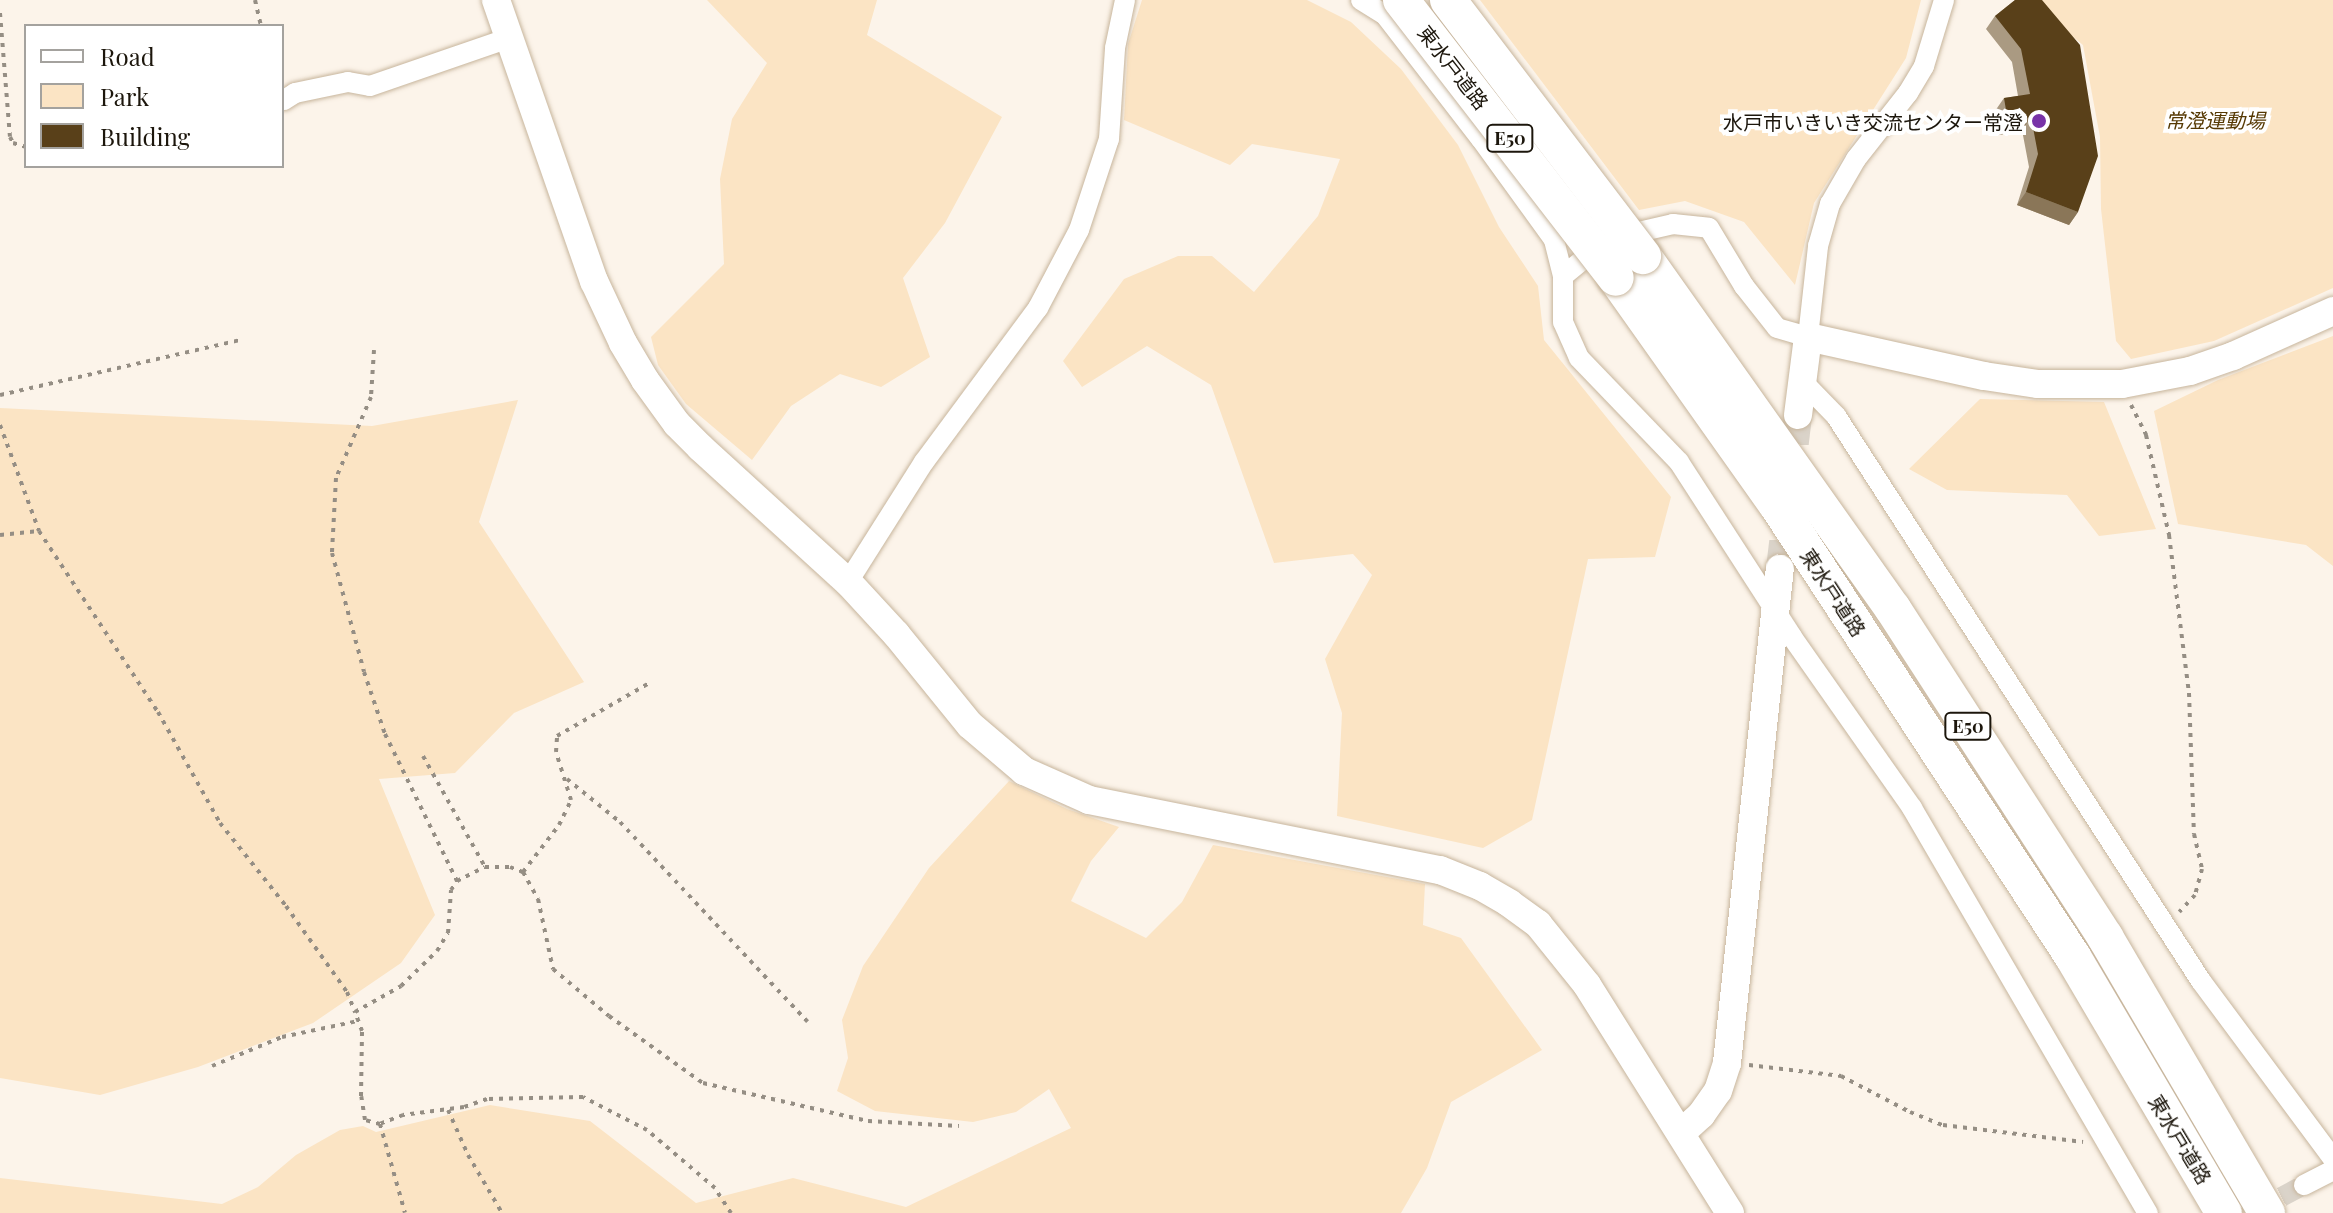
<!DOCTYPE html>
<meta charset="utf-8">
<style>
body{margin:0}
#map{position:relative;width:2333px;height:1213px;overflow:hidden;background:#fcf4ea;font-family:"Playfair Display","Noto Sans JP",serif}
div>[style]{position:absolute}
.green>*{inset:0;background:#fbe4c4}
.street-tunnel>*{height:20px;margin-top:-10px;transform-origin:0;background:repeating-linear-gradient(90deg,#dad3c9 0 20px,transparent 0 30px)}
.secondary-tunnel>*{height:28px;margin-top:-14px;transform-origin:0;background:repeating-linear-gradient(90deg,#dad3c9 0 28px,transparent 0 42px)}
.path>*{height:4px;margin-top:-2px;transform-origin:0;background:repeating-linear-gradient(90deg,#958e84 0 4px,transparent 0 10px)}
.roads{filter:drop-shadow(0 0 2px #c7b59c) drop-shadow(0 0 2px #c7b59c)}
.street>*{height:20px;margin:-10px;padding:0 10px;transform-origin:10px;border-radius:10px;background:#fff}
.secondary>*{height:28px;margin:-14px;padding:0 14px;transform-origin:14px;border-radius:14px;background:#fff}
.highway>*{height:36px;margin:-18px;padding:0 18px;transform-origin:18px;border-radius:18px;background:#fff}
.bridges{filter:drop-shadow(0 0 2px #c7b59c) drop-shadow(0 0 2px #c7b59c)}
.highway-bridge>*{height:36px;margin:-18px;padding:0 18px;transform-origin:18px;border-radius:18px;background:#fff}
.wall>*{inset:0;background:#aa9a82}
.shaded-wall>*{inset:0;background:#8a7658}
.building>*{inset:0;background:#594019}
.dots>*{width:22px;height:22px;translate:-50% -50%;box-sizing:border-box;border:4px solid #fff;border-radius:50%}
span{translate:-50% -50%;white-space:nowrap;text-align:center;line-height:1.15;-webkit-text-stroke:8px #fff;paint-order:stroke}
.shield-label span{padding:2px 6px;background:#fff;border:2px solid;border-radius:6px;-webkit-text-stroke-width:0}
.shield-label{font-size:18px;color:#1c160c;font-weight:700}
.street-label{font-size:20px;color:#1c160c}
.park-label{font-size:20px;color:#563903;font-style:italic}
.poi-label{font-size:20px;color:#1c160c}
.right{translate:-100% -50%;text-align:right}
.legend{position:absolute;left:24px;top:24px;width:260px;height:144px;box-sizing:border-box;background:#fff;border:2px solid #a4a29e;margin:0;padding:10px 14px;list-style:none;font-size:24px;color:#1c160c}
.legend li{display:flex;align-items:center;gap:16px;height:40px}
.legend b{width:40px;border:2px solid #a4a29e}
</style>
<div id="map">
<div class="green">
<i style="clip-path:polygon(707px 0,877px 0,867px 35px,1002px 117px,945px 223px,903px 278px,930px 357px,881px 387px,840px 374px,791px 406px,752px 460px,686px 404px,658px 365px,651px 337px,724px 264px,720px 179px,732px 119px,767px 63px)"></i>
<i style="clip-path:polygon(1142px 0,1307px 0,1351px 22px,1401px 69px,1458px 145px,1499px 227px,1538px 286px,1544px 340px,1671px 497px,1655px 557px,1588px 559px,1532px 820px,1483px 848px,1337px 816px,1342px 713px,1325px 659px,1372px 575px,1353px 554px,1274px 563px,1211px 385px,1147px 346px,1082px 387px,1063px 361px,1124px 279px,1178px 256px,1212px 256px,1254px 292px,1318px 216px,1340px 159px,1252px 144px,1230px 165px,1124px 120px,1128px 44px)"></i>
<i style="clip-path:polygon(1480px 0,1921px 0,1906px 58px,1814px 203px,1795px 285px,1744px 222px,1685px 201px,1639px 210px)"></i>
<i style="clip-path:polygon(2028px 0,2333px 0,2333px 288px,2214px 341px,2131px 359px,2116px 341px,2101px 209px,2100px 137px,2083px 45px)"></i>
<i style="clip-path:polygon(2333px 336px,2333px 566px,2306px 545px,2178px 524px,2154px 411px,2218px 380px)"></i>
<i style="clip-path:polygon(1980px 399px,2104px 402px,2156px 529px,2099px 536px,2067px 495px,1947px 490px,1909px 469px)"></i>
<i style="clip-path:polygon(518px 400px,479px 522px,584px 682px,514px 713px,455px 773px,379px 779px,435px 915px,401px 963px,313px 1023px,198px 1067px,100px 1095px,0 1078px,0 408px,372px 426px)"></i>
<i style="clip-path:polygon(1009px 781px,1067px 809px,1119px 827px,1091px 861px,1071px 901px,1146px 938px,1182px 902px,1213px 845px,1425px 884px,1423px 925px,1461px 938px,1542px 1050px,1451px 1102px,1427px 1168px,1401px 1213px,0 1213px,0 1178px,222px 1204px,258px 1187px,296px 1155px,340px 1130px,363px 1126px,376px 1132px,490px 1105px,590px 1121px,696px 1203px,793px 1178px,906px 1207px,1071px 1128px,1049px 1089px,1016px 1112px,973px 1122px,875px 1111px,837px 1091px,848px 1058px,842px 1020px,863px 966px,929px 868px)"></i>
</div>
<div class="street-tunnel">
<i style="left:2255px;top:1211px;width:55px;rotate:-28deg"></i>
</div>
<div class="secondary-tunnel">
<i style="left:1780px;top:569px;width:155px;rotate:-83.3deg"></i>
</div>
<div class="path">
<i style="left:255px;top:0;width:27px;rotate:77deg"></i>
<i style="left:0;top:13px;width:124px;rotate:85.4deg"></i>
<i style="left:10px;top:137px;width:7px;rotate:63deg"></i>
<i style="left:13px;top:143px;width:14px;rotate:17deg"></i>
<i style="left:374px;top:350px;width:47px;rotate:93.7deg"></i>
<i style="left:371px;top:397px;width:88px;rotate:113.4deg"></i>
<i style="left:336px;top:478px;width:75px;rotate:93.1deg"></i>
<i style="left:332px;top:553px;width:123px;rotate:74.9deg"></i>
<i style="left:364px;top:672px;width:65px;rotate:71.3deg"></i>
<i style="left:385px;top:734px;width:164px;rotate:63.9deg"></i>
<i style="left:0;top:395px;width:247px;rotate:-12.9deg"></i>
<i style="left:2131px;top:405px;width:34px;rotate:63deg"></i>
<i style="left:2146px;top:435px;width:103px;rotate:77deg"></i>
<i style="left:2169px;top:535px;width:159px;rotate:82.8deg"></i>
<i style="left:2189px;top:693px;width:141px;rotate:88deg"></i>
<i style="left:2194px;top:834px;width:36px;rotate:77deg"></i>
<i style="left:2202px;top:869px;width:27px;rotate:105deg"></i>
<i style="left:2195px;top:895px;width:23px;rotate:133deg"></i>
<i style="left:0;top:425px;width:113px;rotate:69.8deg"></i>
<i style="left:39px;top:531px;width:217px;rotate:56.7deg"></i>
<i style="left:158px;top:712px;width:127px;rotate:60.8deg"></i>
<i style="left:220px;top:823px;width:106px;rotate:51.5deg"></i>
<i style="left:286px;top:906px;width:105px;rotate:54.7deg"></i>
<i style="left:347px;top:992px;width:22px;rotate:68deg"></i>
<i style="left:0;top:535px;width:39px;rotate:-6deg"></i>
<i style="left:423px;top:756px;width:127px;rotate:60.8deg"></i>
<i style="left:567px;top:779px;width:68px;rotate:39.1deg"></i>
<i style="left:620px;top:822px;width:274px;rotate:46.8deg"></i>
<i style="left:523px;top:872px;width:59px;rotate:-52.5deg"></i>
<i style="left:559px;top:825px;width:28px;rotate:-64deg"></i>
<i style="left:571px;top:800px;width:50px;rotate:-107.4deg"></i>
<i style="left:556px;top:752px;width:16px;rotate:-86deg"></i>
<i style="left:557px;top:736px;width:108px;rotate:-29.9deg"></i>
<i style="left:1749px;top:1065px;width:93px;rotate:6.8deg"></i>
<i style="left:1841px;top:1076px;width:78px;rotate:27.6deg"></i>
<i style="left:1910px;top:1112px;width:35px;rotate:22deg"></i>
<i style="left:1943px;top:1125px;width:141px;rotate:6.9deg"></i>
<i style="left:212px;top:1066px;width:76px;rotate:-22.5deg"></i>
<i style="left:282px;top:1037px;width:78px;rotate:-11.9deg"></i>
<i style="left:448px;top:1110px;width:49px;rotate:66deg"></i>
<i style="left:468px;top:1155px;width:67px;rotate:59.6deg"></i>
<i style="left:380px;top:1124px;width:92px;rotate:74.3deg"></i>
<i style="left:731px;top:1213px;width:30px;rotate:-123deg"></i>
<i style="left:715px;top:1188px;width:89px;rotate:-139.5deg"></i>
<i style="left:647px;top:1130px;width:72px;rotate:-152.7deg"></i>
<i style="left:583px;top:1097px;width:96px;rotate:178.8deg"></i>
<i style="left:487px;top:1099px;width:24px;rotate:161deg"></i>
<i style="left:464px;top:1107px;width:62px;rotate:172.5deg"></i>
<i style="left:403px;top:1115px;width:25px;rotate:159deg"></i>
<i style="left:380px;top:1124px;width:16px;rotate:-165deg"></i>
<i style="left:365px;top:1120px;width:24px;rotate:-99deg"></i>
<i style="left:361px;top:1096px;width:65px;rotate:-89.1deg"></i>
<i style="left:362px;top:1031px;width:20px;rotate:-110deg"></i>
<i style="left:355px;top:1012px;width:53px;rotate:-29.5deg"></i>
<i style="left:401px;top:986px;width:50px;rotate:-44.2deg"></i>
<i style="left:437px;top:951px;width:21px;rotate:-59deg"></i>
<i style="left:448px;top:933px;width:43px;rotate:-86deg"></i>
<i style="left:451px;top:890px;width:11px;rotate:-56deg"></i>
<i style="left:457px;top:881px;width:31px;rotate:-27deg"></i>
<i style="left:485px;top:867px;width:25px"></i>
<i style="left:510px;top:867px;width:14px;rotate:21deg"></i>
<i style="left:523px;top:872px;width:31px;rotate:61deg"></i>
<i style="left:538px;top:899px;width:72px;rotate:77.9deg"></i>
<i style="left:553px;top:969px;width:73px;rotate:40deg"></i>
<i style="left:609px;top:1016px;width:115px;rotate:35.5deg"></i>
<i style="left:703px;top:1083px;width:169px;rotate:13deg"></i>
<i style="left:868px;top:1121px;width:91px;rotate:3.1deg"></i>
</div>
<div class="roads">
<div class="street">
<i style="left:1361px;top:0;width:28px;rotate:32deg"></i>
<i style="left:1385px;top:15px;width:157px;rotate:52.3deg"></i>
<i style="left:1481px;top:139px;width:125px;rotate:54.1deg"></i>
<i style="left:1554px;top:240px;width:37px;rotate:76deg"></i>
<i style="left:1563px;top:276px;width:46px;rotate:90deg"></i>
<i style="left:1563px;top:322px;width:39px;rotate:66deg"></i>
<i style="left:1579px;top:358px;width:144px;rotate:46.1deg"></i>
<i style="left:1679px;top:462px;width:208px;rotate:57.1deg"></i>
<i style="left:1792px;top:637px;width:209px;rotate:54.9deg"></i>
<i style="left:1912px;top:808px;width:469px;rotate:59.8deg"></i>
<i style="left:284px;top:100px;width:13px;rotate:-32deg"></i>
<i style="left:295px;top:93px;width:54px;rotate:-11.7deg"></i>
<i style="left:348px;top:82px;width:22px;rotate:10deg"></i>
<i style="left:370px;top:86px;width:150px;rotate:-19deg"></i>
<i style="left:1563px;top:276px;width:58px;rotate:-39.4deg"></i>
<i style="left:1608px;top:239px;width:67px;rotate:-13deg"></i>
<i style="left:1673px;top:224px;width:36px;rotate:6deg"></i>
<i style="left:1709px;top:228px;width:68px;rotate:58.9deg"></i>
<i style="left:1744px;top:286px;width:53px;rotate:51.8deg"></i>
<i style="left:1777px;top:328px;width:32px;rotate:16deg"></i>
<i style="left:1808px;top:337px;width:92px;rotate:-83.7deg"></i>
<i style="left:1818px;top:246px;width:44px;rotate:-74.1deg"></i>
<i style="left:1830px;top:204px;width:52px;rotate:-60deg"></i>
<i style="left:1856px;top:159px;width:84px;rotate:-51.8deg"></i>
<i style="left:1908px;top:93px;width:31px;rotate:-59deg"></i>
<i style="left:1924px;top:66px;width:69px;rotate:-73.1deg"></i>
<i style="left:1802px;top:381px;width:49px;rotate:45.8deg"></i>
<i style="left:1836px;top:416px;width:673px;rotate:57.14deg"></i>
<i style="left:2201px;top:981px;width:222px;rotate:53.4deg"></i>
<i style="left:848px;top:582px;width:142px;rotate:-57.7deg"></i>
<i style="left:924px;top:462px;width:192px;rotate:-53.5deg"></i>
<i style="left:1038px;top:308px;width:88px;rotate:-62.3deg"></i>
<i style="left:1079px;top:230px;width:96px;rotate:-71.8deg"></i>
<i style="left:1109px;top:139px;width:91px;rotate:-86.2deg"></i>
<i style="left:1115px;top:48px;width:49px;rotate:-78.2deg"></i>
<i style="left:2304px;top:1185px;width:33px;rotate:-27deg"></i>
</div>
<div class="secondary">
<i style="left:496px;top:0;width:298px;rotate:70.8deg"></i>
<i style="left:594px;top:281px;width:68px;rotate:64.9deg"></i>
<i style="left:623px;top:343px;width:43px;rotate:59.3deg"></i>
<i style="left:645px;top:380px;width:54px;rotate:54deg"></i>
<i style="left:677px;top:424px;width:34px;rotate:45deg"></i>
<i style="left:701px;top:448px;width:199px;rotate:42.4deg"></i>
<i style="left:848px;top:582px;width:71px;rotate:47.3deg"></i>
<i style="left:896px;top:634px;width:117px;rotate:50.9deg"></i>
<i style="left:970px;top:725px;width:71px;rotate:40.4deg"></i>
<i style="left:1024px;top:771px;width:71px;rotate:24deg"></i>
<i style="left:1089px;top:800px;width:358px;rotate:11.3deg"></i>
<i style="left:1440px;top:870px;width:43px;rotate:21.8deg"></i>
<i style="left:1480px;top:886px;width:34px;rotate:30deg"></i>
<i style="left:1509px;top:903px;width:36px;rotate:36deg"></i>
<i style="left:1538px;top:924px;width:78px;rotate:51.2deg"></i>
<i style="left:1587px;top:985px;width:269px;rotate:57.9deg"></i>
<i style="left:1798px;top:415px;width:79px;rotate:-82.7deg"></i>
<i style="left:1808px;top:337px;width:180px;rotate:12.5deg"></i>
<i style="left:1984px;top:376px;width:55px;rotate:8.4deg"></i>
<i style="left:2038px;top:384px;width:84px"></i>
<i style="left:2122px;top:384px;width:69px;rotate:-10.8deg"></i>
<i style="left:2190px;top:371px;width:46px;rotate:-19.2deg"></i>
<i style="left:2233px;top:356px;width:110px;rotate:-24.2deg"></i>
<i style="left:1681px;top:1133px;width:27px;rotate:-42deg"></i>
<i style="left:1701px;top:1115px;width:29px;rotate:-55deg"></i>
<i style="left:1718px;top:1091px;width:29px;rotate:-72deg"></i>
<i style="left:1727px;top:1063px;width:497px;rotate:-83.9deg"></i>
</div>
<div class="highway">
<i style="left:1643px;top:256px;width:433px;rotate:54.7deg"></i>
<i style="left:1893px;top:609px;width:391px;rotate:57.1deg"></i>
<i style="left:2105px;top:937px;width:320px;rotate:59.6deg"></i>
<i style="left:1616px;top:278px;width:278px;rotate:54.7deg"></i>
<i style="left:1777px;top:505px;width:540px;rotate:56.78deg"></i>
<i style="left:2073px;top:957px;width:297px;rotate:59.5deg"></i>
</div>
</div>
<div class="bridges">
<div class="highway-bridge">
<i style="left:1401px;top:0;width:351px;rotate:52.3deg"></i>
<i style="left:1448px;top:0;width:322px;rotate:52.7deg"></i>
</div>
</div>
<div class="wall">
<i style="clip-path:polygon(2015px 0,2078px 212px,2069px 225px,2017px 205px,2029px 167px,2022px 130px,1999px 135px,1995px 111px,2004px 98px,2018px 96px,2012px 62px,1986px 29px,1995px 16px)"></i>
</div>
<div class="shaded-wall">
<i style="clip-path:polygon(2031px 117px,2022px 130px,1999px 135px,2008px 122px)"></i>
<i style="clip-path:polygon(2026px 192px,2078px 212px,2069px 225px,2017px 205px)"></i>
</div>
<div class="building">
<i style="clip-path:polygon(2015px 0,2042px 0,2080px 45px,2098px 156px,2078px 212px,2026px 192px,2038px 154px,2031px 117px,2008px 122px,2004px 98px,2030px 94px,2021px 49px,1995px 16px)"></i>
</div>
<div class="dots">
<i style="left:2039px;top:121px;background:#7833a7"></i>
</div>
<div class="shield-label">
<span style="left:1510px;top:138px">E50</span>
<span style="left:1968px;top:726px">E50</span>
</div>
<div class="street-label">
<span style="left:1454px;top:67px;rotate:52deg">東水戸道路</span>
<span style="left:1834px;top:592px;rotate:57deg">東水戸道路</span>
<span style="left:2181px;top:1139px;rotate:59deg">東水戸道路</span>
</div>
<div class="park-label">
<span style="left:2215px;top:119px">常澄運動場</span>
</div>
<div class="poi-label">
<span class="right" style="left:2023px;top:121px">水戸市いきいき交流センター常澄</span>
</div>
<ul class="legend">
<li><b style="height:10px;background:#fff"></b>Road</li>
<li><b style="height:22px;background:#fbe4c4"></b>Park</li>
<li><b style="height:22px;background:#594019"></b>Building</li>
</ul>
</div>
